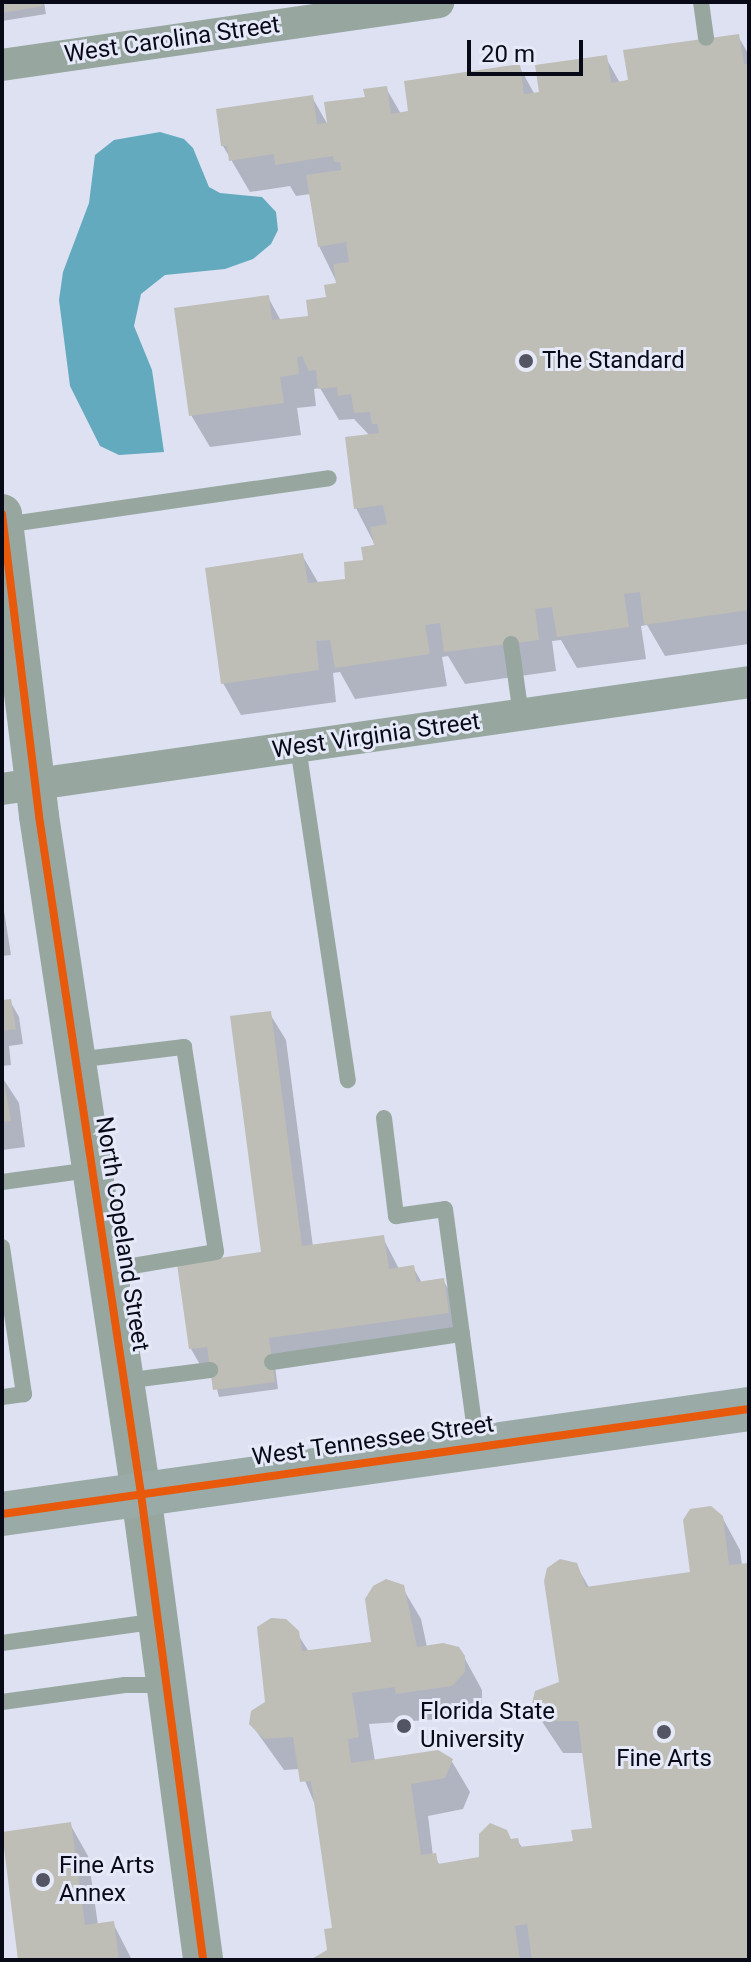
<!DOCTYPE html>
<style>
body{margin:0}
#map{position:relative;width:751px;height:1962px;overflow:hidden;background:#dde1f2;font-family:Roboto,sans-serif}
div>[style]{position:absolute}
.water>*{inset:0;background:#63aabf}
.shadow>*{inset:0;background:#0003}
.building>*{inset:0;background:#bebdb6}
.service>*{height:16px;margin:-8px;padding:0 8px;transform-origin:8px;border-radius:8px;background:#97a7a0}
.minor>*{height:32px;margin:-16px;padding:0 16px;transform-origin:16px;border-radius:16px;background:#97a7a0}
.tertiary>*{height:40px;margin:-20px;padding:0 20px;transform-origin:20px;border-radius:20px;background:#97a7a0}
.primary>*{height:44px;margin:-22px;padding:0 22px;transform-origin:22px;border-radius:22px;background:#9aaaa7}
.cycleway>*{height:8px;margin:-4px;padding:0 4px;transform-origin:4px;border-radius:4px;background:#e8590c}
.dots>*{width:22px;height:22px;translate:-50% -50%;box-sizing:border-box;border:4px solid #e6e9f8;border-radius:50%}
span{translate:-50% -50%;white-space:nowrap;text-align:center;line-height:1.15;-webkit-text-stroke:6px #e6e9f8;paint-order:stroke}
.street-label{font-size:24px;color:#090a17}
.poi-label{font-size:24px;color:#090a17}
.left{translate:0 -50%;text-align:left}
.frame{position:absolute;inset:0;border:4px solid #090a17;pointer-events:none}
.scale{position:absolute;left:467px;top:40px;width:116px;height:36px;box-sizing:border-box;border:4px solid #090a17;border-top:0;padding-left:10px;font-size:24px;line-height:28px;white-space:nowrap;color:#090a17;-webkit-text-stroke:6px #e6e9f8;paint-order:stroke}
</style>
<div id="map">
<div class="water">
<i style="clip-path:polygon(160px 132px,184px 139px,193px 148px,209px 187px,220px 193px,262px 197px,276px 212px,278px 230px,271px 244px,253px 259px,225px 269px,165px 275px,141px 294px,134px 326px,152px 370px,164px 452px,119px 455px,100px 446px,70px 386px,59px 300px,63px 272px,89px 203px,95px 155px,114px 140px)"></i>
</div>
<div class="shadow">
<i style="clip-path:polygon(2px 2px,44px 2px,46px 14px,2px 21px)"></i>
<i style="clip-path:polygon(738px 36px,749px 55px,749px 644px,665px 656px,647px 625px,641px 626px,646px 659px,577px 668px,561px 640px,552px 641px,556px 671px,465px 684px,448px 656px,442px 657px,447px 686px,355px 699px,340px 672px,333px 673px,336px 702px,241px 715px,223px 683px,302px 555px,319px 584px,348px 580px,376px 547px,356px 508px,370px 436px,354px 419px,339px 420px,320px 388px,314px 389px,316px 406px,297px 408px,301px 435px,210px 447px,191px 415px,268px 297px,281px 321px,311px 317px,338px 285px,319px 246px,311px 194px,296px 196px,290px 186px,250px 192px,223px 146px,312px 97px,329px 127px,386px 88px,401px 114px,519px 66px,535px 95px,606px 58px,620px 83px)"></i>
<i style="clip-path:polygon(2px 898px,11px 955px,2px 956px)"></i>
<i style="clip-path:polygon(10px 1001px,19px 1017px,23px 1044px,9px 1046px,11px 1065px,2px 1066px,2px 1002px)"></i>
<i style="clip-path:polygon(270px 1014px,286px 1040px,313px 1247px,383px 1238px,399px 1269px,413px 1267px,422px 1283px,443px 1280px,459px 1307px,463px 1340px,275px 1366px,278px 1389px,219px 1397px,213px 1374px,206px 1375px,191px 1349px,263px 1254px)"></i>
<i style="clip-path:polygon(2px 1077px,19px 1103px,25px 1147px,2px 1150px)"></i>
<i style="clip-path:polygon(722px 1517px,740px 1550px,742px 1565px,749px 1565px,749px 1960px,314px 1960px,329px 1951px,335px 1930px,316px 1807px,300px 1769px,284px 1770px,251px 1724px,267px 1702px,297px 1633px,309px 1652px,373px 1643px,402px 1587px,421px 1619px,427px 1647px,464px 1657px,482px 1690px,482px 1705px,470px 1717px,369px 1724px,375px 1761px,451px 1760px,470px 1792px,463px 1809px,428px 1816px,433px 1856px,440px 1865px,481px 1859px,511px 1841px,517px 1840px,523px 1849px,576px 1843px,594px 1829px,584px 1753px,563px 1753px,533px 1708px,561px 1684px,576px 1565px,590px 1589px,692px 1574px)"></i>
<i style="clip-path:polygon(70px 1824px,88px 1856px,98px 1925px,113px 1923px,132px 1960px,20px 1960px)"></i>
</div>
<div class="building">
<i style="clip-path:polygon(2px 2px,42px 2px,43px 6px,2px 13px)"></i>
<i style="clip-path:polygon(739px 34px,744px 64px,749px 63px,749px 610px,644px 625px,640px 592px,624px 594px,629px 627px,557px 637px,552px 607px,535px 609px,539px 640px,444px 652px,440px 623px,425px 625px,430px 654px,335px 668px,330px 640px,316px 641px,319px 670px,221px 684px,205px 568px,303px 553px,308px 583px,345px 579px,344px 562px,363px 560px,361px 547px,374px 545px,370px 527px,387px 524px,383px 505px,354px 509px,345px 437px,379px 433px,377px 424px,372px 424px,370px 412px,354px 413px,351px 394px,338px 396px,337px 387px,318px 389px,316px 370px,309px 371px,302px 356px,297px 357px,299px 374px,280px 377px,284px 403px,189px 416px,174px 308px,269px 295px,272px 320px,308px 316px,306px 300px,326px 297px,324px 285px,336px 283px,333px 264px,349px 262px,346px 242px,318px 247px,306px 175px,341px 170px,340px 162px,334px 162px,333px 156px,275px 165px,274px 154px,229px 161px,227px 146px,221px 146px,216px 109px,313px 95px,317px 124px,327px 123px,324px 102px,365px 97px,363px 89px,387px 86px,391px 114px,408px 111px,404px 81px,520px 64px,524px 94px,539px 92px,535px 65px,607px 55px,611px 83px,628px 80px,623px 50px)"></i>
<i style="clip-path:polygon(11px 999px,16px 1029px,2px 1031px,2px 1000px)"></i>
<i style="clip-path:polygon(271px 1011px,302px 1246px,384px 1235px,389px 1269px,414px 1265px,417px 1282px,444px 1278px,449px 1313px,269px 1338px,275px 1382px,213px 1390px,207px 1347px,189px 1349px,177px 1264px,261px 1252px,230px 1016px)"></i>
<i style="clip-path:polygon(2px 1071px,11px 1121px,2px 1122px)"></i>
<i style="clip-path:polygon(711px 1506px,723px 1516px,729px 1565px,749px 1563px,749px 1960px,532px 1960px,527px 1924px,515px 1926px,520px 1960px,310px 1960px,327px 1950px,324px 1929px,332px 1928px,311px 1781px,300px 1782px,293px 1737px,264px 1739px,249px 1724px,251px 1711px,265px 1702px,257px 1627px,271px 1618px,286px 1619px,299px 1631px,302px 1651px,371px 1642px,365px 1599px,373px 1586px,386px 1579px,404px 1585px,417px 1647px,443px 1643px,459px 1647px,465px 1656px,465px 1672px,452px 1686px,396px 1694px,395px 1687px,352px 1693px,359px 1737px,348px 1739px,351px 1763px,438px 1750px,453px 1759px,445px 1778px,411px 1784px,421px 1855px,436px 1853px,438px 1864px,479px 1857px,479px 1834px,490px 1823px,507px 1830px,511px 1839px,518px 1838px,520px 1847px,573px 1841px,571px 1830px,592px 1828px,578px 1721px,542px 1721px,531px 1708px,535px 1691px,559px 1682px,544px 1581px,547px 1568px,560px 1559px,577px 1563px,586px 1587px,690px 1572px,683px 1520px,690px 1509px)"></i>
<i style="clip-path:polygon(71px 1822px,85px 1925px,114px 1921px,119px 1960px,18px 1960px,2px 1832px)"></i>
</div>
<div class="service">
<i style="left:701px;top:2px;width:36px;rotate:82deg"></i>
<i style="left:4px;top:525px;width:328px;rotate:-8.2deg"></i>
<i style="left:511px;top:644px;width:72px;rotate:82deg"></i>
<i style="left:298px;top:747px;width:337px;rotate:81.5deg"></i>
<i style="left:76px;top:1060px;width:109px;rotate:-6.9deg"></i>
<i style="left:184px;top:1047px;width:207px;rotate:81.1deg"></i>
<i style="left:216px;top:1252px;width:109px;rotate:170.5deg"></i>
<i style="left:384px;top:1118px;width:99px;rotate:83deg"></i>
<i style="left:396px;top:1216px;width:49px;rotate:-8.1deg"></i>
<i style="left:445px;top:1209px;width:238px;rotate:82.3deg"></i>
<i style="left:2px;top:1182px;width:90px;rotate:-7.7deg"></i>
<i style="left:2px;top:1247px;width:149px;rotate:81.5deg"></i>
<i style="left:24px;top:1394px;width:22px;rotate:172deg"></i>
<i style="left:272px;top:1362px;width:192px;rotate:-8.4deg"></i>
<i style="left:124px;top:1381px;width:87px;rotate:-7.3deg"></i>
<i style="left:2px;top:1643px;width:158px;rotate:-8deg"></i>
<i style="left:2px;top:1702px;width:124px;rotate:-7.9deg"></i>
<i style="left:125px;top:1685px;width:42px"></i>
</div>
<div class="minor">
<i style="left:2px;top:65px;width:441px;rotate:-8.2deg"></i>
<i style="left:2px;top:789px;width:755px;rotate:-8.15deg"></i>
</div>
<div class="tertiary">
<i style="left:2px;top:514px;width:304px;rotate:83deg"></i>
<i style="left:39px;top:816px;width:686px;rotate:81.44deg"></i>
<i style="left:141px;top:1494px;width:470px;rotate:82.4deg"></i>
</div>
<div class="primary">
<i style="left:2px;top:1514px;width:754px;rotate:-8deg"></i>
</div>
<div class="cycleway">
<i style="left:2px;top:514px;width:304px;rotate:83deg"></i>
<i style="left:39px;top:816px;width:686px;rotate:81.44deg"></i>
<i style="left:141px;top:1494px;width:470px;rotate:82.4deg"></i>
<i style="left:2px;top:1514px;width:754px;rotate:-8deg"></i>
</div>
<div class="dots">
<i style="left:526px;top:361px;background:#535564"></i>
<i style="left:404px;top:1726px;background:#535564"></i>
<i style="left:664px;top:1732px;background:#535564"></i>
<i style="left:43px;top:1880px;background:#535564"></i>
</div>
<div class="street-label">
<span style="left:172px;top:40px;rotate:-8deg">West Carolina Street</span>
<span style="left:376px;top:736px;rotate:-8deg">West Virginia Street</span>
<span style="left:122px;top:1234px;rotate:81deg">North Copeland Street</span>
<span style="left:373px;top:1441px;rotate:-8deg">West Tennessee Street</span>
</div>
<div class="poi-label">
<span class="left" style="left:542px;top:361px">The Standard</span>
<span class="left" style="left:420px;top:1726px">Florida State<br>University</span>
<span style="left:664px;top:1759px">Fine Arts</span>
<span class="left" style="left:59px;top:1880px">Fine Arts<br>Annex</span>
</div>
<div class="frame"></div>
<div class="scale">20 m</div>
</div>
